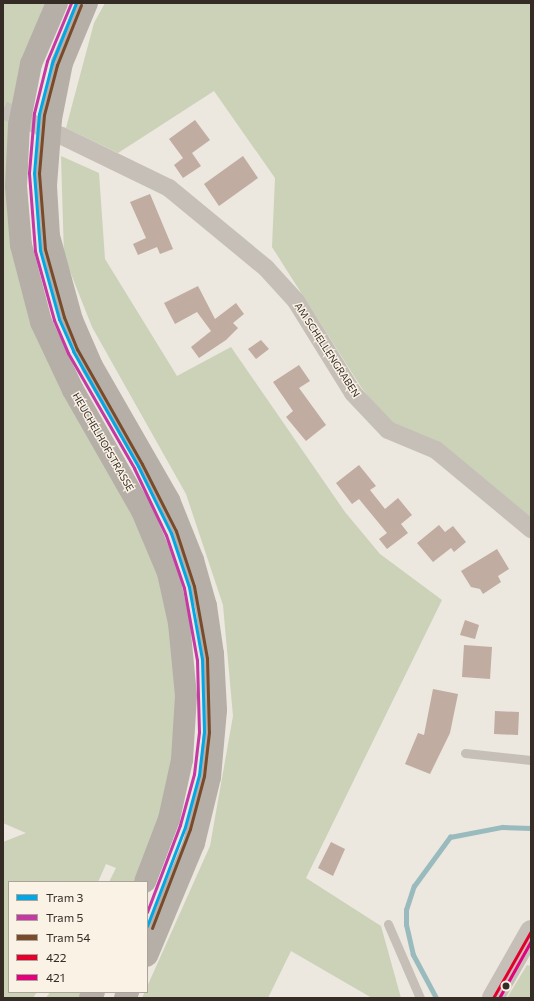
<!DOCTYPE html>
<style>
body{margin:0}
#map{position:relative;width:534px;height:1001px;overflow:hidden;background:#ece7df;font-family:Commissioner,sans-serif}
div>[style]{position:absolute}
.green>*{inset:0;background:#cbd2b8}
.stream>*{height:4.5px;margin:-2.25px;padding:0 2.25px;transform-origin:2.25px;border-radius:2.25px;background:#9abbbd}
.building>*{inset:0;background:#c0aca0}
.minor-tunnel>*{height:18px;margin-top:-9px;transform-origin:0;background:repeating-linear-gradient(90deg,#c7c2ba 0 18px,transparent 0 27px)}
.service>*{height:9px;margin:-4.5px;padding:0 4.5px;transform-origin:4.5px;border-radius:4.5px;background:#c5bfb8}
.minor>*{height:18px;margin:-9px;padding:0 9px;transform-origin:9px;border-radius:9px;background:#c5bfb8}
.tertiary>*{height:22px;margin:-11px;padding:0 11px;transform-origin:11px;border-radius:11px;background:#c5bfb8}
.secondary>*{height:22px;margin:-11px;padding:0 11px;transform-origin:11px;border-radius:11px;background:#b6afa8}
.bus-1>*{height:3px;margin:-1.5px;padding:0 1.5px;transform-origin:1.5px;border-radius:1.5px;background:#e4002b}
.bus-2>*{height:3px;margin:-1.5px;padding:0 1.5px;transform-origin:1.5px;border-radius:1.5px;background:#e5007d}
.tram-1>*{height:3px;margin:-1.5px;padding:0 1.5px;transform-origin:1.5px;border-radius:1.5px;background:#04a7e6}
.tram-2>*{height:3px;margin:-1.5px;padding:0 1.5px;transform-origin:1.5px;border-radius:1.5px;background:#c638a3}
.tram-3>*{height:3px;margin:-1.5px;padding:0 1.5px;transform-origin:1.5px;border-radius:1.5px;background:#7a4b2a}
.dots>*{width:11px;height:11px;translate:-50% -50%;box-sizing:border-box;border:2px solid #f9f2e5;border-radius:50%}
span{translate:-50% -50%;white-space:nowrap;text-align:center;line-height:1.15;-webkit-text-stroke:3px #f9f2e5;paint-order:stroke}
.street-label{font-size:10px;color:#352c26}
.frame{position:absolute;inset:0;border:4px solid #352c26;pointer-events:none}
.legend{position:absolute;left:8px;top:881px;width:140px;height:112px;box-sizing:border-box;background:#f9f2e5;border:1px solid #aba399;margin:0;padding:5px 7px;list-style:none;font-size:12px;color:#352c26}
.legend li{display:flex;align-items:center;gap:8px;height:20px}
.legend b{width:20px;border:1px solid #aba399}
</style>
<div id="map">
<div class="green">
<i style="clip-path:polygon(3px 3px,49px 3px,29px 51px,17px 265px,137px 518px,165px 594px,178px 685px,172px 777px,138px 882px,109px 882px,116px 868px,106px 864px,98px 882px,9px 882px,9px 992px,37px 992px,33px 998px,3px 998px,3px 842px,26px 833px,3px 823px)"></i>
<i style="clip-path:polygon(105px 3px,531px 3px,531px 518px,392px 426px,361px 387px,272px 247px,275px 178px,214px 91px,118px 153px,66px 128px,94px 23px)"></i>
<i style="clip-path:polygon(61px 156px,99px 173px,105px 259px,177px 376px,231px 347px,345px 512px,380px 554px,442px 600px,306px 878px,381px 926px,401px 998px,372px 998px,291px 951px,268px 998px,142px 998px,210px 846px,233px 716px,223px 605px,186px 494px,92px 327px,64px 256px)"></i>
<i style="clip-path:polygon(527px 965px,531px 966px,531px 998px,507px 998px)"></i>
<i style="clip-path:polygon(50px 992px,86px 992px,83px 998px,46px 998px)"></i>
</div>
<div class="stream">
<i style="left:436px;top:998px;width:49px;rotate:-118.1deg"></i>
<i style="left:413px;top:955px;width:31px;rotate:-103deg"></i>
<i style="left:406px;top:925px;width:15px;rotate:-90deg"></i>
<i style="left:406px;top:910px;width:25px;rotate:-72deg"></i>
<i style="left:414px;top:886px;width:61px;rotate:-53.7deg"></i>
<i style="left:450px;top:837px;width:53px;rotate:-10.9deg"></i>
<i style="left:502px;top:827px;width:29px;rotate:2deg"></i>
</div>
<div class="building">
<i style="clip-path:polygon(195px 120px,210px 140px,192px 153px,201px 166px,183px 178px,174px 165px,183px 158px,169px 139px)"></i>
<i style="clip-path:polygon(243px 156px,258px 178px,219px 206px,204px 184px)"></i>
<i style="clip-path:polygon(150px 194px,173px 249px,160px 254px,157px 247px,138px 255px,133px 244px,146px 238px,130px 202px)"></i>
<i style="clip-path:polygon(198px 286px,215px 319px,236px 303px,244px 314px,233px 323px,238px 328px,226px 340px,199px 358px,191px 347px,211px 331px,197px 312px,175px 324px,164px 303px)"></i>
<i style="clip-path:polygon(261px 340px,269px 349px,256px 359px,248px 349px)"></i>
<i style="clip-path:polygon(299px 365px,310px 381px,299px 388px,326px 425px,306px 441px,286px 417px,293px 411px,273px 382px)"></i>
<i style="clip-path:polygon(359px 465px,376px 486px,370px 490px,385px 509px,398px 498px,412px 515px,401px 524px,408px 533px,387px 549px,379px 539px,387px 533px,359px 499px,352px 504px,336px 483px)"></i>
<i style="clip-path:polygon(439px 525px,445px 532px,453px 526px,466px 542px,454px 552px,451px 548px,433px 562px,417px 543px)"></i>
<i style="clip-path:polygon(497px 549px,509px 569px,498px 576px,501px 582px,483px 594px,480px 589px,471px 587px,461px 571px)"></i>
<i style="clip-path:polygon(465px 620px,479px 625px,475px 639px,460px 635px)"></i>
<i style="clip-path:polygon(464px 645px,492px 647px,490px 679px,462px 677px)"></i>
<i style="clip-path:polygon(433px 689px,458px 694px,450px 733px,430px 774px,405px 764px,418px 733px,424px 735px)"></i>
<i style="clip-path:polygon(495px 711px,519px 712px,518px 735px,494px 734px)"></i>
<i style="clip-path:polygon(331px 842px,345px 849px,333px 876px,318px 868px)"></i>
</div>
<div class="minor-tunnel">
<i style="left:3px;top:110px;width:64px;rotate:24.1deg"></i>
</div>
<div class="service">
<i style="left:465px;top:753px;width:66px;rotate:6.1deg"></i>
<i style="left:388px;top:924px;width:81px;rotate:66.6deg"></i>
</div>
<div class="minor">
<i style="left:62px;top:136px;width:119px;rotate:25.9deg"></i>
<i style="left:169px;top:188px;width:126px;rotate:39.5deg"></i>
<i style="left:266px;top:268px;width:45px;rotate:47.7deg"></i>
<i style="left:296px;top:301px;width:108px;rotate:58.2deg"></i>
<i style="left:353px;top:393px;width:51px;rotate:46.6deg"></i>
<i style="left:388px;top:430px;width:52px;rotate:22.6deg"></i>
<i style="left:436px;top:450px;width:124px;rotate:39.7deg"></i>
</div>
<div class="tertiary">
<i style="left:493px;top:998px;width:77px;rotate:-60.4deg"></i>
</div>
<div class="secondary">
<i style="left:57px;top:3px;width:66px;rotate:113.1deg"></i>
<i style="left:31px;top:64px;width:62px;rotate:101.1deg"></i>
<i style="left:19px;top:125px;width:61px;rotate:92.8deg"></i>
<i style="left:16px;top:186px;width:59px;rotate:85.2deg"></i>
<i style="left:21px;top:245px;width:80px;rotate:75.4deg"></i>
<i style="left:41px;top:322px;width:75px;rotate:64.8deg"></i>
<i style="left:73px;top:390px;width:139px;rotate:60.3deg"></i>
<i style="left:142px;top:511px;width:67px;rotate:67.2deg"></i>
<i style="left:168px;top:573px;width:51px;rotate:77.6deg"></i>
<i style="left:179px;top:623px;width:73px;rotate:84.5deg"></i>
<i style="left:186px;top:696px;width:64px;rotate:93.6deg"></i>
<i style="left:182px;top:760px;width:60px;rotate:102.4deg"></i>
<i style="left:169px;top:819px;width:67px;rotate:110.9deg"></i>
<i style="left:87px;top:3px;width:65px;rotate:112.6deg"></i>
<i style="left:62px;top:63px;width:57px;rotate:101.1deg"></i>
<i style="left:51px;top:119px;width:67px;rotate:94.3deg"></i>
<i style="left:46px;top:186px;width:50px;rotate:86.6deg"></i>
<i style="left:49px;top:236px;width:87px;rotate:74.7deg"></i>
<i style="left:72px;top:320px;width:50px;rotate:66.5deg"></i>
<i style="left:92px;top:366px;width:155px;rotate:60.1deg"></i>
<i style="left:169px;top:500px;width:65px;rotate:68.2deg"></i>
<i style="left:193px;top:560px;width:48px;rotate:74.2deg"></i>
<i style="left:206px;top:606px;width:49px;rotate:81.7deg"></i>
<i style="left:213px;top:654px;width:56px;rotate:86.9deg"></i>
<i style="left:216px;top:710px;width:67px;rotate:95.1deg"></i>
<i style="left:210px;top:777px;width:68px;rotate:103.6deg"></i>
<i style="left:194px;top:843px;width:122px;rotate:112.6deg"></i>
<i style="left:90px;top:998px;width:7px;rotate:-56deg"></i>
<i style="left:125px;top:998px;width:7px;rotate:-63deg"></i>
</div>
<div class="bus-1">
<i style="left:493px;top:998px;width:77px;rotate:-60.4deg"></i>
</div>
<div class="bus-2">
<i style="left:499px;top:998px;width:65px;rotate:-60.7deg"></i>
</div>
<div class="tram-1">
<i style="left:76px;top:3px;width:65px;rotate:111.8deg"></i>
<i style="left:52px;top:63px;width:53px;rotate:104.3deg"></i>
<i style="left:39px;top:114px;width:59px;rotate:94.8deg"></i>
<i style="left:34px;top:173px;width:77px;rotate:85.5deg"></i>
<i style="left:40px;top:250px;width:72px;rotate:74.6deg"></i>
<i style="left:59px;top:319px;width:35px;rotate:66deg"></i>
<i style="left:73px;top:351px;width:132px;rotate:60.5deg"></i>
<i style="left:138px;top:466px;width:75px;rotate:63.8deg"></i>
<i style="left:171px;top:533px;width:57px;rotate:71.6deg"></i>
<i style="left:189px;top:587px;width:73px;rotate:79.8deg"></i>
<i style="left:202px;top:659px;width:73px;rotate:88.4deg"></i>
<i style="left:204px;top:732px;width:43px;rotate:96.6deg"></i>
<i style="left:199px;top:775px;width:54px;rotate:105.1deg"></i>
<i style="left:185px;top:827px;width:106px;rotate:111deg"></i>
</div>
<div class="tram-2">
<i style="left:71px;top:3px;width:63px;rotate:112.5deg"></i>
<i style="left:47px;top:61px;width:54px;rotate:104deg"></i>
<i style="left:34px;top:113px;width:60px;rotate:94.8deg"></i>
<i style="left:29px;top:173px;width:78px;rotate:85.6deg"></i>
<i style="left:35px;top:251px;width:72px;rotate:74.6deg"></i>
<i style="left:54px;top:320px;width:36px;rotate:67deg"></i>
<i style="left:68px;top:353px;width:133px;rotate:60.1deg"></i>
<i style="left:134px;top:468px;width:74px;rotate:64.5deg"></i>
<i style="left:166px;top:535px;width:56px;rotate:71.2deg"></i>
<i style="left:184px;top:588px;width:73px;rotate:79.8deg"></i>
<i style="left:197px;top:660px;width:72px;rotate:88.4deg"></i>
<i style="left:199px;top:732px;width:42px;rotate:96.8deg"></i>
<i style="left:194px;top:774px;width:53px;rotate:105.4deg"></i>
<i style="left:180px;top:825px;width:93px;rotate:110.8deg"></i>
</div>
<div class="tram-3">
<i style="left:81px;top:5px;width:65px;rotate:111.8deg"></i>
<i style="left:57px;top:65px;width:52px;rotate:104.6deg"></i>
<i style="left:44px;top:115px;width:58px;rotate:94.9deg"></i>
<i style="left:39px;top:173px;width:76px;rotate:85.5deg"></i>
<i style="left:45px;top:249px;width:71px;rotate:74.4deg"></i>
<i style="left:64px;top:317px;width:35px;rotate:68deg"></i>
<i style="left:77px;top:349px;width:132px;rotate:60.5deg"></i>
<i style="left:142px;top:464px;width:75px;rotate:63.1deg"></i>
<i style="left:176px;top:531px;width:58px;rotate:71.9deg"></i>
<i style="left:194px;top:586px;width:73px;rotate:79.8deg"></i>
<i style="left:207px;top:658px;width:74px;rotate:88.5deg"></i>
<i style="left:209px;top:732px;width:44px;rotate:96.5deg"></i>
<i style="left:204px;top:776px;width:55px;rotate:104.8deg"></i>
<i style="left:190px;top:829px;width:106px;rotate:111deg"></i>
</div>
<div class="dots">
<i style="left:506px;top:986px;background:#352c26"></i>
</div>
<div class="street-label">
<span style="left:327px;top:350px;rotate:57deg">AM SCHELLENGRABEN</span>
<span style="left:103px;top:442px;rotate:60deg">HEUCHELHOFSTRASSE</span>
</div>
<div class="frame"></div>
<ul class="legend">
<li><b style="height:5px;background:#04a7e6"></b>Tram 3</li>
<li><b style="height:5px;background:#c638a3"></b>Tram 5</li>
<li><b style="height:5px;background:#7a4b2a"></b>Tram 54</li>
<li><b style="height:5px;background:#e4002b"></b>422</li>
<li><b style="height:5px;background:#e5007d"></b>421</li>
</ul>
</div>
